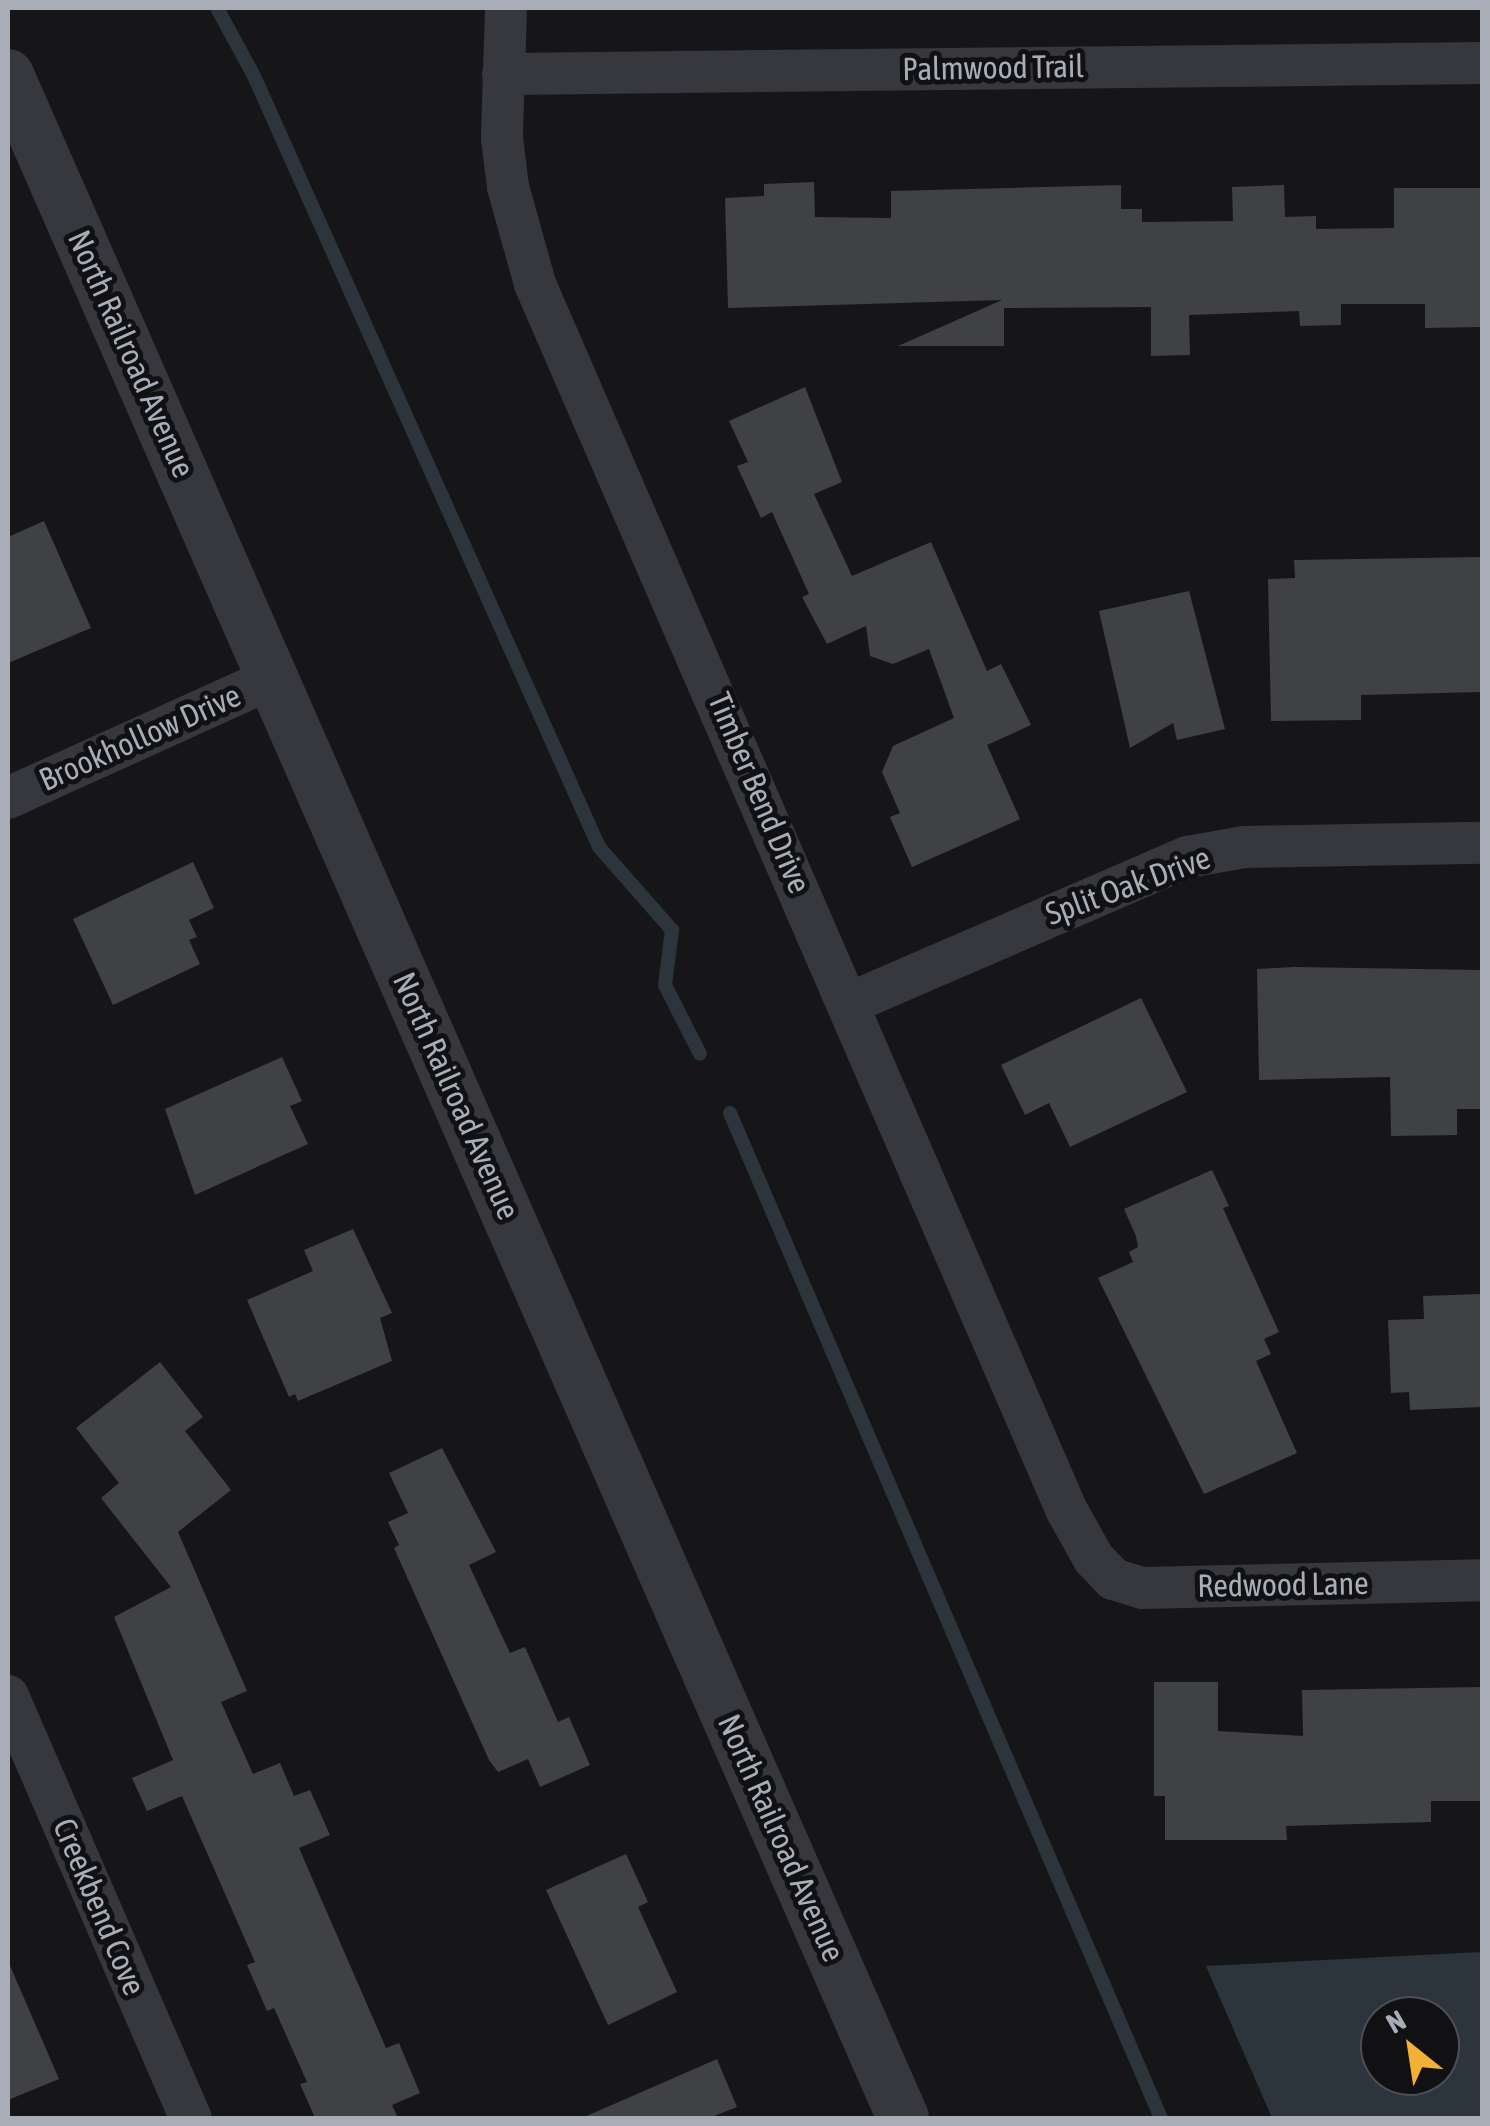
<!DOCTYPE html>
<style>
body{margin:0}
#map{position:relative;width:1490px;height:2126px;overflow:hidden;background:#161618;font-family:"Asap Condensed",sans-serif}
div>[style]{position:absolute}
.water>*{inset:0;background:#2c353c}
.stream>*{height:14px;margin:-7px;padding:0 7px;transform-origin:7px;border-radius:7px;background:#2c353c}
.building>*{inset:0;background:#404145}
.minor>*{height:42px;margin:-21px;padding:0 21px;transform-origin:21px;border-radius:21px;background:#37383d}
.tertiary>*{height:52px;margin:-26px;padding:0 26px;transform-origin:26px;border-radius:26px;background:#37383d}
span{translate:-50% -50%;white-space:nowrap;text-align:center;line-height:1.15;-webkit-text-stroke:10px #111113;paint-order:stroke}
.street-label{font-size:32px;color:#a8adb8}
.frame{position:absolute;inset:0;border:10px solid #a8adb8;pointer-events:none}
.north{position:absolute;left:1360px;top:1996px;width:100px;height:100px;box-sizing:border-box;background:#111113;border:2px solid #4d4f55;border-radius:50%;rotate:330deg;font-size:28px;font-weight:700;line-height:40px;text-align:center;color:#a8adb8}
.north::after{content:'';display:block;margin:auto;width:35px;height:45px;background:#f2b134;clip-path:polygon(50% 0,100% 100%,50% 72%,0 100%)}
</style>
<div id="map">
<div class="water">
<i style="clip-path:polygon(evenodd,1482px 1952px,1482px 2118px,1272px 2118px,1206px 1966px,1482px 1952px,1380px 2016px,1440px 2016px,1440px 2076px,1380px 2076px,1380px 2016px)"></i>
</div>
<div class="stream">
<i style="left:217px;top:8px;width:77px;rotate:61.4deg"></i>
<i style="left:254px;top:76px;width:845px;rotate:65.89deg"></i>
<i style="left:599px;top:847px;width:111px;rotate:48.7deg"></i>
<i style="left:672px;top:930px;width:55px;rotate:97.3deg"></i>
<i style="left:665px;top:985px;width:77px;rotate:63.1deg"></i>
<i style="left:730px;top:1113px;width:1094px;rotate:66.79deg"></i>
</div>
<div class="building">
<i style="clip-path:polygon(814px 182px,815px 217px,891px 218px,891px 191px,1121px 185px,1121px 209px,1142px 209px,1142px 222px,1233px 221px,1232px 187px,1284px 185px,1285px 217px,1316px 216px,1316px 229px,1394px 228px,1394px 188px,1482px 188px,1480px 327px,1425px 328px,1425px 304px,1341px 304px,1341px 325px,1300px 326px,1299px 311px,1189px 315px,1190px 355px,1151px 356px,1151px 307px,1004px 308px,1004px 346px,898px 346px,1002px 300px,728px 308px,725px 198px,764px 196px,764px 184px)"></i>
<i style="clip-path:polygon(805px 387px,842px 482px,814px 494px,852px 576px,931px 542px,987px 671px,1001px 664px,1031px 725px,987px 745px,1020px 819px,912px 867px,890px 817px,900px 813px,882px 772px,893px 746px,954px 718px,929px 649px,893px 664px,870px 656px,866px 626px,827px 644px,802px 597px,809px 594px,772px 512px,761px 518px,737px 466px,748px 462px,729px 421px)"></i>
<i style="clip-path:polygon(44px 521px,91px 628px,8px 663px,8px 537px)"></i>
<i style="clip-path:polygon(1482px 557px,1482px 692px,1361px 695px,1361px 720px,1271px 721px,1268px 579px,1295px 578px,1294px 560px)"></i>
<i style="clip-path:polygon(1189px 591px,1225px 729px,1177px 740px,1173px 723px,1130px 748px,1099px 611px)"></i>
<i style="clip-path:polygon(193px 862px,214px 908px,189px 920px,197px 937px,189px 940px,200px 964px,113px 1005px,73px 919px)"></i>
<i style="clip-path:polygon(1294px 967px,1482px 970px,1482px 1109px,1457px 1109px,1457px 1135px,1391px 1136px,1390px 1077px,1259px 1080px,1257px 969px)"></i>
<i style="clip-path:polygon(1141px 998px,1187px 1092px,1070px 1147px,1049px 1103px,1025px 1115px,1001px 1065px)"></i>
<i style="clip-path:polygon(282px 1057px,302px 1101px,290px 1106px,308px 1144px,195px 1195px,165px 1109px)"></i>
<i style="clip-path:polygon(1212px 1170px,1229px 1206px,1223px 1208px,1279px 1332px,1264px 1339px,1271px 1354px,1256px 1361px,1297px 1453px,1204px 1494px,1098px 1278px,1133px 1262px,1129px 1252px,1138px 1247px,1136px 1236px,1124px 1209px)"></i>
<i style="clip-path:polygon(353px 1229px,392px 1313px,380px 1318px,392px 1361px,298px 1401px,295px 1394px,289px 1397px,247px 1300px,313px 1271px,304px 1250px)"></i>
<i style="clip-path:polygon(1482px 1294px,1482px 1407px,1410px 1410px,1409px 1392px,1391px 1393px,1388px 1320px,1424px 1319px,1423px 1296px)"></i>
<i style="clip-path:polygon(160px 1362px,203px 1417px,185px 1431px,231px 1490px,178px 1532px,247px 1691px,221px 1702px,253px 1774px,280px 1763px,294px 1796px,310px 1790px,330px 1835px,299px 1848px,386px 2048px,399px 2043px,420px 2093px,392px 2105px,398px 2118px,315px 2118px,300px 2084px,307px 2082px,274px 2008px,267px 2011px,247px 1965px,255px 1962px,182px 1796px,147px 1811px,132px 1778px,173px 1760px,114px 1617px,171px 1587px,101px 1498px,119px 1483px,76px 1428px)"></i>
<i style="clip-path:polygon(442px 1448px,496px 1552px,469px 1565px,510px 1653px,525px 1647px,558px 1722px,569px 1717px,590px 1765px,540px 1787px,528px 1759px,498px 1772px,489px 1760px,394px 1548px,399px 1545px,388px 1522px,408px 1513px,389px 1473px)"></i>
<i style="clip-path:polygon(1154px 1682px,1218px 1682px,1218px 1731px,1303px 1736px,1302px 1690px,1482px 1687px,1482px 1801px,1431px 1801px,1431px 1822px,1286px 1826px,1287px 1840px,1165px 1840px,1165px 1796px,1154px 1796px)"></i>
<i style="clip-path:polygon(626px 1854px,648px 1902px,638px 1907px,677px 1992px,608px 2025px,546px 1890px)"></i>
<i style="clip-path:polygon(8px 1961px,59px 2079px,8px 2100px)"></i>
<i style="clip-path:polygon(717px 2059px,737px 2107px,709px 2118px,582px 2118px)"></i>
</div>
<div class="minor">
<i style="left:506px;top:8px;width:130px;rotate:91.8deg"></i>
<i style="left:502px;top:138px;width:49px;rotate:83deg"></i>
<i style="left:508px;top:187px;width:101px;rotate:74.4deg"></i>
<i style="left:535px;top:284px;width:1335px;rotate:66.56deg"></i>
<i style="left:1066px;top:1509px;width:57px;rotate:60.8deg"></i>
<i style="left:1094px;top:1559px;width:28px;rotate:46deg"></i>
<i style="left:1113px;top:1579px;width:30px;rotate:17deg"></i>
<i style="left:1142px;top:1588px;width:340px;rotate:-1.3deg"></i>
<i style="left:503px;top:74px;width:979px;rotate:-0.64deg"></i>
<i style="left:8px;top:798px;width:291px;rotate:-24.4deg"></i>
<i style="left:850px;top:1003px;width:368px;rotate:-23.4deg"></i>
<i style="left:1188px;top:857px;width:57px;rotate:-10.1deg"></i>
<i style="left:1244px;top:847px;width:238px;rotate:-1deg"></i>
<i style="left:8px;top:1696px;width:460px;rotate:66.6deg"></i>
</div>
<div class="tertiary">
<i style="left:8px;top:75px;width:2230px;rotate:66.34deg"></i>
</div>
<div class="street-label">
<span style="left:993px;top:68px;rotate:-1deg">Palmwood Trail</span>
<span style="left:131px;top:354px;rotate:66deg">North Railroad Avenue</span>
<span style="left:140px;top:738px;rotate:-24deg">Brookhollow Drive</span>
<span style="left:759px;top:793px;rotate:67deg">Timber Bend Drive</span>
<span style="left:1128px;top:886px;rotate:-20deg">Split Oak Drive</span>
<span style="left:456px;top:1096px;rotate:66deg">North Railroad Avenue</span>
<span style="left:1283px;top:1585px;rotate:-1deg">Redwood Lane</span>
<span style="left:781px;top:1838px;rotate:66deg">North Railroad Avenue</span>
<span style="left:99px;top:1907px;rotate:67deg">Creekbend Cove</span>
</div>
<div class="frame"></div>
<div class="north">N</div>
</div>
